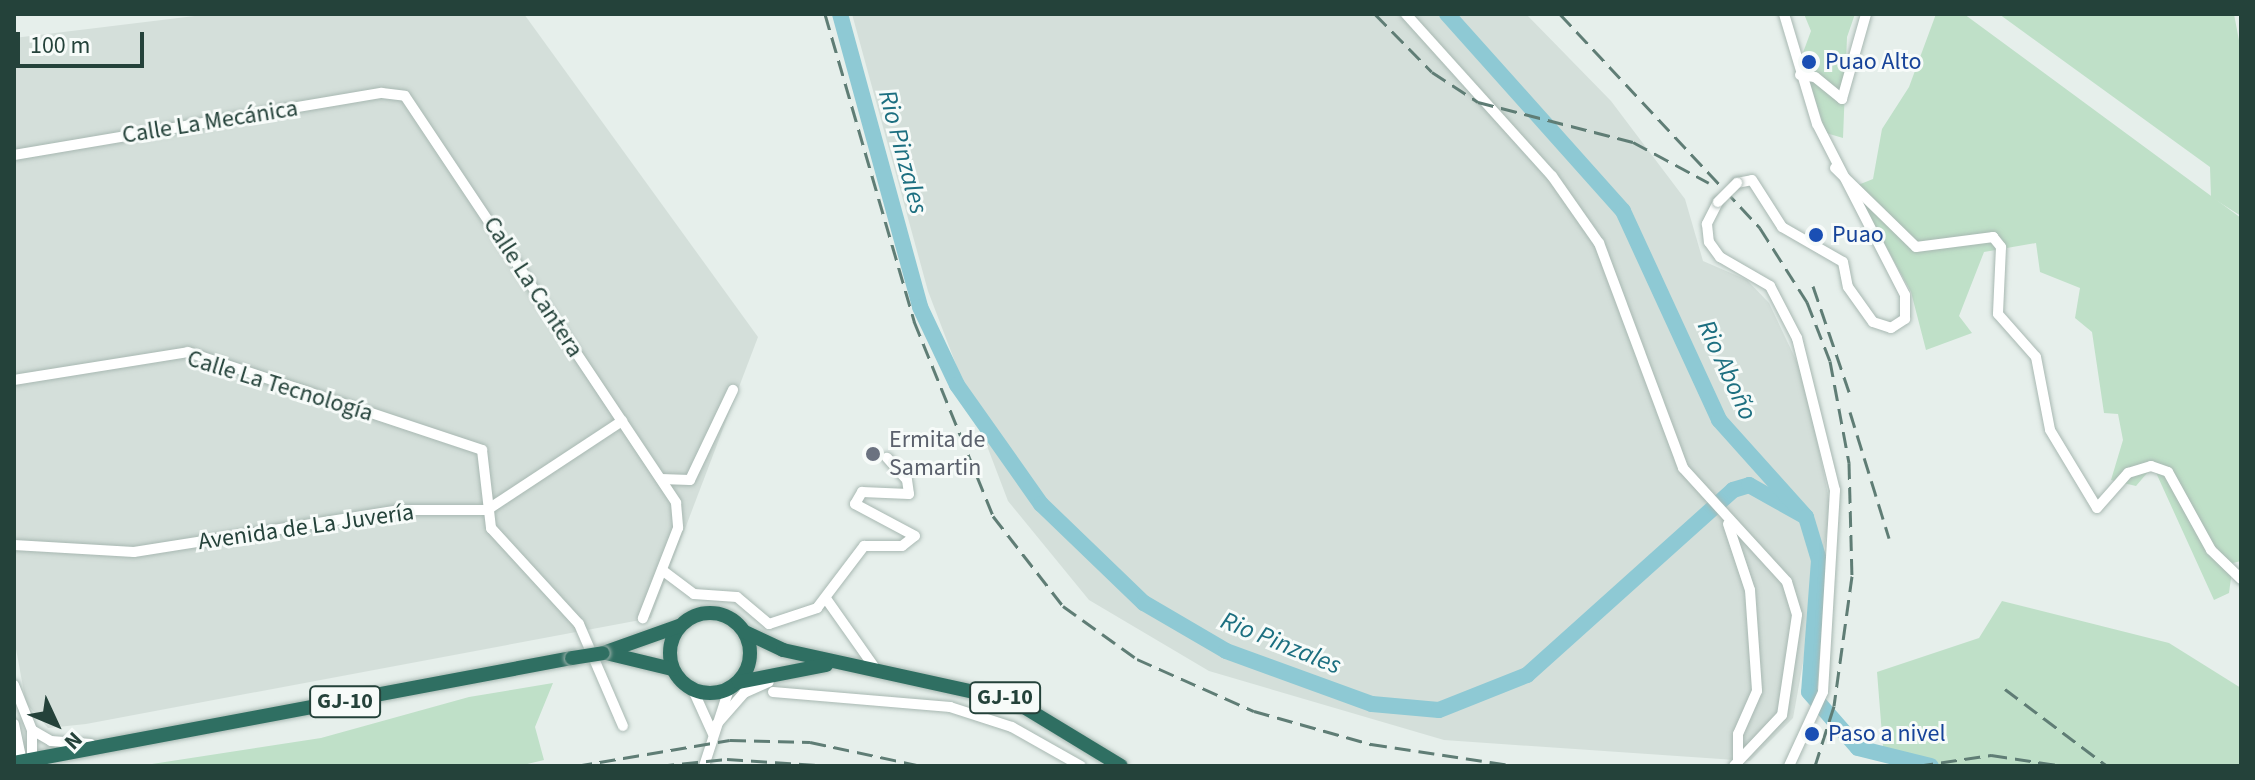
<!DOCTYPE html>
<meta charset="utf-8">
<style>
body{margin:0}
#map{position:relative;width:2255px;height:780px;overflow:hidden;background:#e6efeb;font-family:"Source Sans 3",sans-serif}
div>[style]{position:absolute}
.built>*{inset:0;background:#d4dfda}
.green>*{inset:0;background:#bfe0c8}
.river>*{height:16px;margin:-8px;padding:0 8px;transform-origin:8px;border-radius:8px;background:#8ec9d4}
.roads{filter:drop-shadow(0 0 2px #a8b8b2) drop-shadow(0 0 2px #a8b8b2)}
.minor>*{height:10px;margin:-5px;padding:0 5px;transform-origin:5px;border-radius:5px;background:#fff}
.highway>*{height:14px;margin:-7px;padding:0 7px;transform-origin:7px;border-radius:7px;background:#2f6f62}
.highway>.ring{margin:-7px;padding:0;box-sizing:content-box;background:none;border:14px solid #2f6f62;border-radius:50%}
.rail>*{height:3px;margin-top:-1.5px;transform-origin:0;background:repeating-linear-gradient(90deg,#5f7d75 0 16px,transparent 0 24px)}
.bridges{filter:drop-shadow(0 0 2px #a8b8b2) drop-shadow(0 0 2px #a8b8b2)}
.minor-bridge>*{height:10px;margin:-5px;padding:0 5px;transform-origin:5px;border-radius:5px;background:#fff}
.highway-bridge>*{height:14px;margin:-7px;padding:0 7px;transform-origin:7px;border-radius:7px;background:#2f6f62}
.dots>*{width:22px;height:22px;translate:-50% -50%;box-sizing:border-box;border:4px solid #f7fbf9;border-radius:50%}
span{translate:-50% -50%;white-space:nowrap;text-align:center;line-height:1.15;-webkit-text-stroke:6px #f7fbf9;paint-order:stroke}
.shield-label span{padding:2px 6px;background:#f7fbf9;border:2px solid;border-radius:6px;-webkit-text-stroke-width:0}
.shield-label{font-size:22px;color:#24423a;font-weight:700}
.transit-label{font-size:24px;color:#164399}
.left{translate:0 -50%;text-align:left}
.street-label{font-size:24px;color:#24423a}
.worship-label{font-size:24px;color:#5b616d}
.water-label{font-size:26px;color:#1c6f80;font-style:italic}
.frame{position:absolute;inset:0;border:16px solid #24423a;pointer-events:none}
.north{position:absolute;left:16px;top:684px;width:80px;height:80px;-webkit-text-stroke:6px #f7fbf9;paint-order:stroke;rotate:134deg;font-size:22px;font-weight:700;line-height:32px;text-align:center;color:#24423a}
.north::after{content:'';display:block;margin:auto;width:28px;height:36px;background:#24423a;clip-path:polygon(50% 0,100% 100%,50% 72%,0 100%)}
.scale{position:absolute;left:16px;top:32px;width:128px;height:36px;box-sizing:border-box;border:4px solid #24423a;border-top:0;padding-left:10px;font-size:24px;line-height:28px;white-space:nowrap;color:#24423a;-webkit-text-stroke:6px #f7fbf9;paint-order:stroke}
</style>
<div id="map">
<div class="built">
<i style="clip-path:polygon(211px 14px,524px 14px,758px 337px,651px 618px,86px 724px,48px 728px,26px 703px,14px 638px,14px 38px)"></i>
<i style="clip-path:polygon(852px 14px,1526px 14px,1611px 101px,1685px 199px,1703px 261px,1747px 280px,1769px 303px,1804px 377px,1831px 509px,1793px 718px,1750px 761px,1444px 740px,1209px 671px,1089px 600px,1008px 501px,928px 291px)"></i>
</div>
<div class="green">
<i style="clip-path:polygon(1804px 14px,1855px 14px,1847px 37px,1843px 138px,1826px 133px,1801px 58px,1811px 31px)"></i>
<i style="clip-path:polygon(1936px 14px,1964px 14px,2241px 218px,2241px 561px,2233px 563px,2229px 593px,2214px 600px,2153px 466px,2136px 486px,2111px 480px,2123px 440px,2118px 414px,2104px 413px,2092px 332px,2075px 318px,2080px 288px,2040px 272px,2036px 243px,1984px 252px,1959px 316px,1972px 333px,1926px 350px,1911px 292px,1853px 187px,1873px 179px,1882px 129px,1909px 87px)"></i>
<i style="clip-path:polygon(1999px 14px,2234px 14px,2241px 51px,2241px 216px,2211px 197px,2210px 167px)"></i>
<i style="clip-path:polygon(2002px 601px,2169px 643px,2241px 688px,2241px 766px,1906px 764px,1883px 747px,1877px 672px,1979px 638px)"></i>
<i style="clip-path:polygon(553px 683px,535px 727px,544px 760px,519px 766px,139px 766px,321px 738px,469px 697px)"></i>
</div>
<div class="river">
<i style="left:840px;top:14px;width:304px;rotate:74.7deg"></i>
<i style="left:920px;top:307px;width:86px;rotate:64.6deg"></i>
<i style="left:957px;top:385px;width:146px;rotate:54.8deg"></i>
<i style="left:1041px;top:504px;width:143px;rotate:43.9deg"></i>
<i style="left:1144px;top:603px;width:95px;rotate:30.3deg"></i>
<i style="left:1226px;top:651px;width:155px;rotate:20deg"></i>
<i style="left:1372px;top:704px;width:67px;rotate:5.1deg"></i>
<i style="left:1439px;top:710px;width:95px;rotate:-21.7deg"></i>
<i style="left:1527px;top:675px;width:277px;rotate:-41.9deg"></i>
<i style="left:1733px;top:490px;width:17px;rotate:-17deg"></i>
<i style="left:1749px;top:485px;width:65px;rotate:29.3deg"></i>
<i style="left:1447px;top:14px;width:264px;rotate:48.2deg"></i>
<i style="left:1623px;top:211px;width:230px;rotate:65.3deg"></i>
<i style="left:1719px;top:420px;width:130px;rotate:48.1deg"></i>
<i style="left:1806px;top:517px;width:45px;rotate:73.2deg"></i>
<i style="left:1819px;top:560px;width:132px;rotate:94.3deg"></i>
<i style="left:1809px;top:692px;width:74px;rotate:48.8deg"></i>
<i style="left:1858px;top:748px;width:75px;rotate:13.9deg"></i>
</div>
<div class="roads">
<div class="minor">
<i style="left:1406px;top:14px;width:218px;rotate:48deg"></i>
<i style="left:1552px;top:176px;width:82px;rotate:55deg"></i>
<i style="left:1599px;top:243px;width:240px;rotate:69.5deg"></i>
<i style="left:1683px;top:468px;width:154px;rotate:47.6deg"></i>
<i style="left:1787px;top:582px;width:34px;rotate:73deg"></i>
<i style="left:1797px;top:615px;width:101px;rotate:98.5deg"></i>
<i style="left:1782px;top:715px;width:70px;rotate:133.3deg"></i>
<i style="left:1800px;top:75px;width:15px;rotate:8deg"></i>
<i style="left:1815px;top:77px;width:35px;rotate:39deg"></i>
<i style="left:1842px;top:99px;width:88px;rotate:-74.2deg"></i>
<i style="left:14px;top:155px;width:373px;rotate:-9.6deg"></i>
<i style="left:382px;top:93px;width:23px;rotate:7deg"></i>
<i style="left:405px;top:96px;width:489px;rotate:56.3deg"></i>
<i style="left:676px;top:503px;width:25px;rotate:85deg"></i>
<i style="left:678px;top:528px;width:97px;rotate:111.3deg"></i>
<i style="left:1835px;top:168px;width:113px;rotate:44.3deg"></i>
<i style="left:1916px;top:247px;width:78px;rotate:-7.4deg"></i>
<i style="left:1993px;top:237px;width:13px;rotate:51deg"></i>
<i style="left:2001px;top:247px;width:67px;rotate:92.6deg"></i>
<i style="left:1998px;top:314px;width:57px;rotate:48.5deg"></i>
<i style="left:2036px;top:357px;width:74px;rotate:79.1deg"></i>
<i style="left:2050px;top:430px;width:91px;rotate:58.9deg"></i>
<i style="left:2097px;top:508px;width:47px;rotate:-48.5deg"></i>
<i style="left:2128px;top:473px;width:24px;rotate:-17deg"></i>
<i style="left:2151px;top:466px;width:18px;rotate:19deg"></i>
<i style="left:2168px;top:472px;width:89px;rotate:61.1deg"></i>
<i style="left:2211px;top:550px;width:42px;rotate:44deg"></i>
<i style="left:1737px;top:183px;width:15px;rotate:-11deg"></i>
<i style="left:1752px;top:180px;width:56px;rotate:57.4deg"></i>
<i style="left:1782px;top:227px;width:70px;rotate:29.8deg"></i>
<i style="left:1843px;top:262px;width:25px;rotate:79deg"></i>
<i style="left:1848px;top:287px;width:43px;rotate:54.5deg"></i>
<i style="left:1873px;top:322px;width:19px;rotate:18deg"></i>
<i style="left:1891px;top:328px;width:17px;rotate:-33deg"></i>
<i style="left:1905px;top:319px;width:24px;rotate:-90deg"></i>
<i style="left:1905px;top:295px;width:192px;rotate:-117.2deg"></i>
<i style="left:1817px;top:124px;width:115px;rotate:-106.7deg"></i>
<i style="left:1718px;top:202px;width:25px;rotate:117deg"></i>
<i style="left:1707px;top:224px;width:18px;rotate:84deg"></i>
<i style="left:1709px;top:242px;width:19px;rotate:54deg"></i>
<i style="left:1720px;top:257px;width:58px;rotate:30.1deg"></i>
<i style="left:1770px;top:286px;width:59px;rotate:62.6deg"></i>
<i style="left:1797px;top:338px;width:157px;rotate:76deg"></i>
<i style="left:1835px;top:490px;width:202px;rotate:93.4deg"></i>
<i style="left:1823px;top:692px;width:81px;rotate:114.7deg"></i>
<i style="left:14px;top:380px;width:176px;rotate:-9.1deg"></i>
<i style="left:188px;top:352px;width:310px;rotate:18.4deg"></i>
<i style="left:482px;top:450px;width:79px;rotate:83.4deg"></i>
<i style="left:491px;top:528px;width:130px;rotate:47.5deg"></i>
<i style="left:579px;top:624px;width:111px;rotate:66.7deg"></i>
<i style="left:661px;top:479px;width:29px;rotate:2deg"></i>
<i style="left:690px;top:480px;width:100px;rotate:-64.5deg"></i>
<i style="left:1728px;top:524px;width:70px;rotate:71.6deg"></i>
<i style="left:1750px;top:590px;width:101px;rotate:86deg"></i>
<i style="left:1757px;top:691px;width:47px;rotate:113.8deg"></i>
<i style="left:1738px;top:734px;width:28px;rotate:90deg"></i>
<i style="left:14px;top:545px;width:120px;rotate:3.3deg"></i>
<i style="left:134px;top:552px;width:268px;rotate:-9deg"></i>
<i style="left:399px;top:510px;width:88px"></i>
<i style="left:487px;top:510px;width:162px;rotate:-33.4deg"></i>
<i style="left:662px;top:570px;width:40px;rotate:37deg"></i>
<i style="left:694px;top:594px;width:43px;rotate:4deg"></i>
<i style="left:737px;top:597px;width:42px;rotate:40.2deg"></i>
<i style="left:769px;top:624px;width:51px;rotate:-18.4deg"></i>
<i style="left:817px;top:608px;width:78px;rotate:-52.8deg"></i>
<i style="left:864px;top:546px;width:38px"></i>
<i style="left:902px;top:546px;width:16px;rotate:-38deg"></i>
<i style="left:915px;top:536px;width:68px;rotate:-151.9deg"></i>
<i style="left:855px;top:504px;width:14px;rotate:-60deg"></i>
<i style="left:862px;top:492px;width:47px;rotate:2.4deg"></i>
<i style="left:909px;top:494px;width:14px;rotate:-98deg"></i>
<i style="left:907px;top:480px;width:30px;rotate:-132deg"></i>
<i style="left:827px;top:600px;width:83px;rotate:54.8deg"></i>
<i style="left:14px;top:685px;width:48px;rotate:68.2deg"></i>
<i style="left:32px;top:730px;width:30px;rotate:90deg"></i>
<i style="left:693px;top:690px;width:48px;rotate:65.6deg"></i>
<i style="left:773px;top:692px;width:178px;rotate:4.8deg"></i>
<i style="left:950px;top:707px;width:65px;rotate:17.9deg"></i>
<i style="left:1012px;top:727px;width:79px;rotate:29.5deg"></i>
<i style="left:14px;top:724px;width:38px;rotate:78deg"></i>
<i style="left:716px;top:725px;width:43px;rotate:-48.8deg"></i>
<i style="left:744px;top:693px;width:27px;rotate:-24deg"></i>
<i style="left:32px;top:730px;width:22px;rotate:30deg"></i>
<i style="left:51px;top:741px;width:40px;rotate:4.3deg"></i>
<i style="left:704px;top:766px;width:81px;rotate:-72deg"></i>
</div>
<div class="highway">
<i class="ring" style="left:670px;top:613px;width:66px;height:66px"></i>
<i style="left:745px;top:632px;width:42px;rotate:25.3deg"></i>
<i style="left:783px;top:650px;width:237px;rotate:12.4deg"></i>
<i style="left:1014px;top:701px;width:125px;rotate:31.3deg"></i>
<i style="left:603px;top:653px;width:81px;rotate:-19.6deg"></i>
<i style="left:606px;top:653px;width:68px;rotate:13.6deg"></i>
<i style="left:739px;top:682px;width:89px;rotate:-11.1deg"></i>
<i style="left:14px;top:763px;width:568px;rotate:-10.66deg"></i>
</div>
</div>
<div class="rail">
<i style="left:825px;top:14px;width:320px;rotate:73.8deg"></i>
<i style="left:914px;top:321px;width:210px;rotate:67.9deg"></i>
<i style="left:993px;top:516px;width:114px;rotate:52.1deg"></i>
<i style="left:1063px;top:606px;width:91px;rotate:35.6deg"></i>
<i style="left:1137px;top:659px;width:128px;rotate:24deg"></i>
<i style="left:1254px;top:711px;width:122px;rotate:15.8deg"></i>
<i style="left:1371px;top:744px;width:147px;rotate:8.6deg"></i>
<i style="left:1375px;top:14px;width:81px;rotate:45.5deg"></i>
<i style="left:1432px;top:72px;width:55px;rotate:33.1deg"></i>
<i style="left:1478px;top:102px;width:160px;rotate:14.5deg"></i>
<i style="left:1633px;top:142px;width:86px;rotate:28.3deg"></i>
<i style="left:1560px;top:14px;width:293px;rotate:46.9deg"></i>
<i style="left:1760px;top:228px;width:88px;rotate:57.6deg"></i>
<i style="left:1807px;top:302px;width:63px;rotate:68.7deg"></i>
<i style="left:1830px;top:361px;width:104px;rotate:79.4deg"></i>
<i style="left:1849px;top:463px;width:113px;rotate:88.5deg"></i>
<i style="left:1852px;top:576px;width:131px;rotate:97.9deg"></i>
<i style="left:1834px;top:706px;width:63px;rotate:107.6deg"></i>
<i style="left:1813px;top:286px;width:112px;rotate:71.2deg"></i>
<i style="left:1850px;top:412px;width:132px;rotate:72.8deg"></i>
<i style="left:2005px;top:689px;width:128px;rotate:37deg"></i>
<i style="left:576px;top:766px;width:156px;rotate:-9.6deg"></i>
<i style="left:730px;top:740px;width:80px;rotate:1.4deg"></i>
<i style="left:810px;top:742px;width:115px;rotate:12.1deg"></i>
<i style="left:658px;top:766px;width:69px;rotate:-5.8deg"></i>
<i style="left:727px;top:759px;width:105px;rotate:3.8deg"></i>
<i style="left:1917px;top:766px;width:75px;rotate:-8.5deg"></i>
<i style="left:1991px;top:755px;width:74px;rotate:8.6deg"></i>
</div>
<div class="bridges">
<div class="minor-bridge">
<i style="left:1718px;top:202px;width:27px;rotate:-45deg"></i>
</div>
<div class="highway-bridge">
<i style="left:572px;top:658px;width:31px;rotate:-9deg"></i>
</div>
</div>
<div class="dots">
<i style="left:1809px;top:62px;background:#1a4fb4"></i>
<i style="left:1816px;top:235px;background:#1a4fb4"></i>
<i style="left:873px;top:454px;background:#6b7280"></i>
<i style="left:1812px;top:734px;background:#1a4fb4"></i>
</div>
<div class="shield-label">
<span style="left:1005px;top:698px">GJ-10</span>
<span style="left:345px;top:702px">GJ-10</span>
</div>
<div class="transit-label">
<span class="left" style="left:1825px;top:62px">Puao Alto</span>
<span class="left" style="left:1832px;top:235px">Puao</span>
<span class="left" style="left:1828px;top:734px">Paso a nivel</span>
</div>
<div class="street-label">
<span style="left:210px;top:122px;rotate:-9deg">Calle La Mecánica</span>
<span style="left:533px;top:287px;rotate:57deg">Calle La Cantera</span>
<span style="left:280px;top:386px;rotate:17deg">Calle La Tecnología</span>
<span style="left:306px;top:527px;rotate:-8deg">Avenida de La Juvería</span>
</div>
<div class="worship-label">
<span class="left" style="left:889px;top:454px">Ermita de<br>Samartin</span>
</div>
<div class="water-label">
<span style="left:903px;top:152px;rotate:75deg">Rio Pinzales</span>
<span style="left:1727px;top:370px;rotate:65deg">Rio Aboño</span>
<span style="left:1281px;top:643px;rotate:22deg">Rio Pinzales</span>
</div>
<div class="frame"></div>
<div class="north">N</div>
<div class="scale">100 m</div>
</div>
